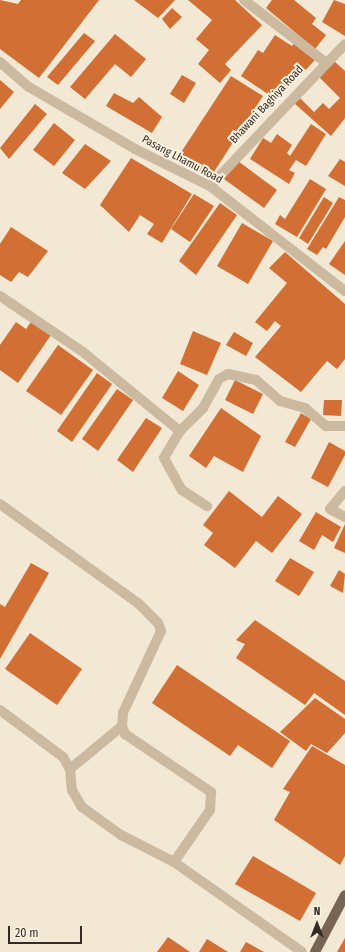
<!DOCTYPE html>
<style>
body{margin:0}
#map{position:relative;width:345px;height:952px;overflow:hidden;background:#f2e8d4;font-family:"Fira Sans Condensed",sans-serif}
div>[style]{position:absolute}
.building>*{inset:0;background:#d16f34}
.minor>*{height:10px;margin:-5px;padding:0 5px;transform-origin:5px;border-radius:5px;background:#cbb9a0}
.major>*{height:10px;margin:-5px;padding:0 5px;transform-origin:5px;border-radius:5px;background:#786453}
span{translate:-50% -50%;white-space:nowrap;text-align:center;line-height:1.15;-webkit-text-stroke:4px #faf2e1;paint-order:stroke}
.street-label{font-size:11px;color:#342b24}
.north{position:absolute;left:297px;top:904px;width:40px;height:40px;-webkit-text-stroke:3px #faf2e1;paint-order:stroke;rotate:0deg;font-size:11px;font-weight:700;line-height:16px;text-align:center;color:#342b24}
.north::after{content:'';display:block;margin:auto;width:14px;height:18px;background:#342b24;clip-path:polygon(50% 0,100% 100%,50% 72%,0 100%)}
.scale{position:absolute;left:8px;top:926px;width:74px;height:18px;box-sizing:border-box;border:2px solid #342b24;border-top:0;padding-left:5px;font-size:12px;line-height:14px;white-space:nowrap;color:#342b24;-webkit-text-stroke:3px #faf2e1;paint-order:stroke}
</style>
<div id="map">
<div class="building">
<i style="clip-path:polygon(0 0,18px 4px,21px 0,99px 0,39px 78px,0 49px)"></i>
<i style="clip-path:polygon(134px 0,175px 0,158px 18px)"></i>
<i style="clip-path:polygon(188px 0,235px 0,262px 25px,225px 64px,231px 70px,220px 83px,198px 64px,209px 50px,196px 39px,212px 20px)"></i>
<i style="clip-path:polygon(272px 0,294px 0,316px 18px,312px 24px,326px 35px,315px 49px,266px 8px)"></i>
<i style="clip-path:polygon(334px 0,345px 4px,345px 36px,322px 22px)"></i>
<i style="clip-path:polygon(172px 8px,182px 17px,170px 29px,162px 19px)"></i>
<i style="clip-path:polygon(84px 33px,95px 41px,58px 85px,47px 77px)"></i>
<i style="clip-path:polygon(115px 34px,146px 59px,131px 77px,115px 64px,85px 99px,70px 87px)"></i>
<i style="clip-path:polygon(275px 35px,292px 46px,294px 43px,315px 60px,277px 100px,241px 76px,258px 50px,263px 53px)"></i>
<i style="clip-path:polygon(334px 61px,345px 71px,345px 118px,331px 136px,294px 103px,300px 98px,314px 112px,323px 103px,329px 109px,340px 98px,318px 76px)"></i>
<i style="clip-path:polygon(182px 75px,196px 83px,184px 103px,170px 94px)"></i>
<i style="clip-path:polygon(231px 76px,263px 96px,210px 178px,178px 157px)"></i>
<i style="clip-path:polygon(0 80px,14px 92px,0 109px)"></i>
<i style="clip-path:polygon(114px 93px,133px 103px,139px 97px,162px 117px,152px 133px,106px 106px)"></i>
<i style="clip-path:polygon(35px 104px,47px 114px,9px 159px,0 148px)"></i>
<i style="clip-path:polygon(54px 123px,75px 140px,54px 166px,33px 150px)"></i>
<i style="clip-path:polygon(311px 124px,326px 134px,306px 166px,296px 160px,289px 170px,295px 173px,289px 184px,250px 159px,263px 138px,271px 143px,277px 134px,292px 145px,287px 153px,290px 156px)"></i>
<i style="clip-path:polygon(85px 144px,111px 161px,85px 189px,62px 173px)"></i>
<i style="clip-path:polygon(131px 158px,192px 194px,162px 243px,147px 234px,154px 224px,140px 215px,129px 232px,100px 205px)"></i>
<i style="clip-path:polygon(340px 159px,345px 162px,345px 186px,328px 176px)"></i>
<i style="clip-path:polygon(238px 161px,277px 190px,264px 208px,224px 179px)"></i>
<i style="clip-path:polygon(310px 179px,326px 189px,297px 237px,275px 224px,280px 215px,285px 219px)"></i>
<i style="clip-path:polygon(194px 194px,214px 206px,190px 242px,171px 229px)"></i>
<i style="clip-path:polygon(324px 197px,333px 203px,308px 244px,299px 238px)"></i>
<i style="clip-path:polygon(339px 197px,345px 200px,345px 217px,326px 249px,323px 247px,317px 255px,307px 249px)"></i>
<i style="clip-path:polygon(220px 203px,237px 215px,196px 275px,179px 261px)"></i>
<i style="clip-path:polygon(242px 223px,273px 241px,248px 284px,217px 266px)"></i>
<i style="clip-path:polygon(11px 227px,48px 251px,28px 277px,19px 272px,11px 282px,0 275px,0 244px)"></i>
<i style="clip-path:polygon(345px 241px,345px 275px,329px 264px)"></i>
<i style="clip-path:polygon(285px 252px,345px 304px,345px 359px,337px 369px,327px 361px,301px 392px,255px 357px,281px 326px,275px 321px,267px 331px,255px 322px,287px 283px,269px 268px)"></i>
<i style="clip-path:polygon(16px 322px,26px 329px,31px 322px,51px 335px,18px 383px,0 370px,0 345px)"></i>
<i style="clip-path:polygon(193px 331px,221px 343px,207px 375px,180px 364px)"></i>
<i style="clip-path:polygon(234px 332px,253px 343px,246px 356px,226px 345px)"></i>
<i style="clip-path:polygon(58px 345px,93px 370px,61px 415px,26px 391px)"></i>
<i style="clip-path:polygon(178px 371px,199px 385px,183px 411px,162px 398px)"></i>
<i style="clip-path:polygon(97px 373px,112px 384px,72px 442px,57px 431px)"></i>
<i style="clip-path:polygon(235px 380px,263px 394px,253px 414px,225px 400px)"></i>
<i style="clip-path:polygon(117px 389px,133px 400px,98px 451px,82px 439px)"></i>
<i style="clip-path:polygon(324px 400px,342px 400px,341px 416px,323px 415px)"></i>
<i style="clip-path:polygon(221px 408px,261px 436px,243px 472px,214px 456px,206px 468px,189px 456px)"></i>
<i style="clip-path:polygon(301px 413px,311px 419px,295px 447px,285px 442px)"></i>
<i style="clip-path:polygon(146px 418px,162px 428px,133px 472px,117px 460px)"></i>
<i style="clip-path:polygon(329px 442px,345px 451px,345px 455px,328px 487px,311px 478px)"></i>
<i style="clip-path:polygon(229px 491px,262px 517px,278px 496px,302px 514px,272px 553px,256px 541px,235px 568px,204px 545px,213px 533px,203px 525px)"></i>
<i style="clip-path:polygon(316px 512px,341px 527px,333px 542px,322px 535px,314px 550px,299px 541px)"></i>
<i style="clip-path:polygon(345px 524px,345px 553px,334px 548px)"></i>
<i style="clip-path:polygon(290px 558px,314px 572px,299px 596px,275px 581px)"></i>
<i style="clip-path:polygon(31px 563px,49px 573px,0 659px,0 604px,5px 607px)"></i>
<i style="clip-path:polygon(339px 570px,345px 574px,343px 593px,330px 586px)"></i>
<i style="clip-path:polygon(255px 620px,345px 681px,345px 715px,314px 693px,305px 705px,236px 658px,245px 644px,236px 640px)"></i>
<i style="clip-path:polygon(30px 633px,82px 669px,57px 705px,5px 669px)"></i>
<i style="clip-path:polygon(177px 665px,290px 741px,272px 768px,238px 745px,230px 756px,152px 703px)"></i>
<i style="clip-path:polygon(315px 698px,345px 719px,345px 733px,327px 753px,311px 744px,306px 751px,280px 732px)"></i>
<i style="clip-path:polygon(312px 746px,345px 765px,345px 856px,340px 865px,274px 820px,290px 792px,283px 789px)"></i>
<i style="clip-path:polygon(253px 856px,316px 893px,300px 921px,235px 884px)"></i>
<i style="clip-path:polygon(168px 937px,190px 952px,157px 952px)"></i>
<i style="clip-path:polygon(345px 938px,345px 952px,337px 952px)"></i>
<i style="clip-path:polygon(207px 939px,228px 952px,199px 952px)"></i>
<i style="clip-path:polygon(246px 942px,264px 952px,240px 952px)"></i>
</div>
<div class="minor">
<i style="left:244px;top:0;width:102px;rotate:37.4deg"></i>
<i style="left:0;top:62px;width:38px;rotate:41deg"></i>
<i style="left:29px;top:87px;width:123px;rotate:30.3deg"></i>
<i style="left:135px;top:149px;width:84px;rotate:26.3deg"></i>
<i style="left:210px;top:186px;width:171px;rotate:37.9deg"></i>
<i style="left:210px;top:186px;width:196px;rotate:-46.4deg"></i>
<i style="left:0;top:296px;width:100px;rotate:34deg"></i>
<i style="left:83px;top:352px;width:125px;rotate:39.2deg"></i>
<i style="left:180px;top:431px;width:33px;rotate:-45deg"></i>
<i style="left:203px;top:408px;width:33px;rotate:-61deg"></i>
<i style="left:219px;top:379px;width:10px;rotate:-29deg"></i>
<i style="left:228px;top:374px;width:29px;rotate:12deg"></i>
<i style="left:256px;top:380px;width:32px;rotate:41deg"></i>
<i style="left:280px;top:401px;width:26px;rotate:16deg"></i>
<i style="left:305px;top:408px;width:28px;rotate:41deg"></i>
<i style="left:326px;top:426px;width:19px"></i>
<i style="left:180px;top:431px;width:31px;rotate:121deg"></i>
<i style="left:164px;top:458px;width:37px;rotate:61deg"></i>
<i style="left:182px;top:490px;width:30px;rotate:33deg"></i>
<i style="left:345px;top:491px;width:23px;rotate:130deg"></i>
<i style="left:330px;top:509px;width:17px;rotate:28deg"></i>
<i style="left:0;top:504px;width:171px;rotate:35.7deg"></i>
<i style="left:139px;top:604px;width:27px;rotate:45deg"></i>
<i style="left:158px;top:623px;width:9px;rotate:69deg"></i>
<i style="left:161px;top:631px;width:90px;rotate:114.9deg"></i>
<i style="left:123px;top:713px;width:13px;rotate:94deg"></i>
<i style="left:122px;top:726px;width:9px;rotate:69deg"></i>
<i style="left:125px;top:734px;width:104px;rotate:34deg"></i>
<i style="left:211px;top:792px;width:18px;rotate:93deg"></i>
<i style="left:210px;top:810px;width:63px;rotate:124.7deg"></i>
<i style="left:0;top:710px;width:79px;rotate:36.7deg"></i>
<i style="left:63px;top:757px;width:14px;rotate:60deg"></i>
<i style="left:70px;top:769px;width:21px;rotate:85deg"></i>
<i style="left:72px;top:790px;width:20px;rotate:60deg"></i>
<i style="left:82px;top:807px;width:48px;rotate:35.7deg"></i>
<i style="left:121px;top:835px;width:59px;rotate:27deg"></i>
<i style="left:174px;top:862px;width:156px;rotate:35.1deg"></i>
<i style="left:70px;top:769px;width:67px;rotate:-39.6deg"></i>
</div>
<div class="major">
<i style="left:315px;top:952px;width:64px;rotate:-62.2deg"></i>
</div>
<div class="street-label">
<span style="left:267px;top:105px;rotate:-47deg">Bhawani Baghiya Road</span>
<span style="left:182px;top:160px;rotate:28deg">Pasang Lhamu Road</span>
</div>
<div class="north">N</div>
<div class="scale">20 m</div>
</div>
